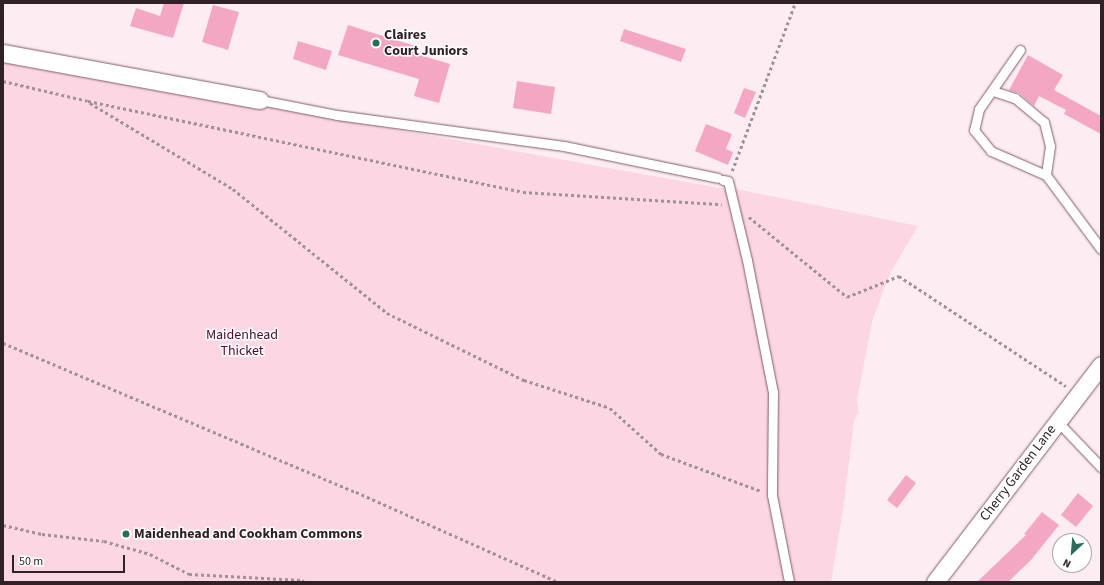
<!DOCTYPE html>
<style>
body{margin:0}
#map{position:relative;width:1104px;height:585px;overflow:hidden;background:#fdecf2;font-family:"Source Sans 3",sans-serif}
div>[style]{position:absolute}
.green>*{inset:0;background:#fcd6e3}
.building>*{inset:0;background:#f3a7c4}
.path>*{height:2.5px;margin-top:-1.25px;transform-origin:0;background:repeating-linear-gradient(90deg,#a19196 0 3px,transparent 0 6px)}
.roads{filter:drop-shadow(0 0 1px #7f5c69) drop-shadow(0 0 1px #7f5c69)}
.lane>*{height:9px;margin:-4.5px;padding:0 4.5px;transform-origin:4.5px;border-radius:4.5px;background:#fff}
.street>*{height:17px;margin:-8.5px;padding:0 8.5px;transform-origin:8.5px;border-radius:8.5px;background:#fff}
.dots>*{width:11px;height:11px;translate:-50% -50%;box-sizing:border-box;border:2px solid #fff;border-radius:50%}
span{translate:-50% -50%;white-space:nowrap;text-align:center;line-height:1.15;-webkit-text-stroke:3px #fff;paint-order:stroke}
.poi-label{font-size:14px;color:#302126;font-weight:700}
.left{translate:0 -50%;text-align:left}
.park-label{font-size:14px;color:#4c0a2c}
.street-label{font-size:14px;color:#302126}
.frame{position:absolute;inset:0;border:4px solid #302126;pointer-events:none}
.north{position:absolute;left:1052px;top:533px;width:40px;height:40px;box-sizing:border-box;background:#fff;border:1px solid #aca6a8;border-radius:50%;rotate:206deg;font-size:11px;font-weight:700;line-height:16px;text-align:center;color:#302126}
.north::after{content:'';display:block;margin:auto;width:14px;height:18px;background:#2a6c5c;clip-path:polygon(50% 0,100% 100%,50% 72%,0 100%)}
.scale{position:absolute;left:12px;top:555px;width:113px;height:18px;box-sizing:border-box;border:2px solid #302126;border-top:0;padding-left:5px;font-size:12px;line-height:14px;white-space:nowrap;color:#302126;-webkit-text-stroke:3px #fff;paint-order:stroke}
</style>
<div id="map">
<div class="green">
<i style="clip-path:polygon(3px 58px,719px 188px,736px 189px,918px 226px,889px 275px,872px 322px,857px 400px,859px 415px,857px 414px,854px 421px,844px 503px,831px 582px,3px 582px)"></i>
</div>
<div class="building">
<i style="clip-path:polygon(164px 3px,184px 3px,173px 38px,130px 26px,136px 8px,160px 16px)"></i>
<i style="clip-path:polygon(213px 5px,239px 12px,228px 50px,202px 42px)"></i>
<i style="clip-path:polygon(348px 25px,415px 46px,413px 53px,450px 64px,439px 103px,414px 96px,419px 79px,338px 55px)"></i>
<i style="clip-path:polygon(624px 29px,686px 49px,681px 62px,620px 41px)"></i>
<i style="clip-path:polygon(298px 41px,332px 51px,326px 70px,293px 59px)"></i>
<i style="clip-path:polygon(1028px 55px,1063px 75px,1054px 90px,1101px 116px,1101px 134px,1064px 114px,1066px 110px,1039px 96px,1034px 106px,1019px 93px,1009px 90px)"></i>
<i style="clip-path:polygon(517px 81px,555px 87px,551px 114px,513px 108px)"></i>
<i style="clip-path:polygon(744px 88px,756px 92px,745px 118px,734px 113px)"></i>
<i style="clip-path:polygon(706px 124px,732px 134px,726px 149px,733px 152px,728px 165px,695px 151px)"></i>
<i style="clip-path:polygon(906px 475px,916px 483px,897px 508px,887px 500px)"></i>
<i style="clip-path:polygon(1078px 493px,1093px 506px,1076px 527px,1061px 515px)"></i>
<i style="clip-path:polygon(1042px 512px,1059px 525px,1031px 560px,1008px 582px,977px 582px,1026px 535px,1024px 534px)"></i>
</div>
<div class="path">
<i style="left:3px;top:81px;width:87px;rotate:13.2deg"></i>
<i style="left:88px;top:101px;width:444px;rotate:11.8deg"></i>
<i style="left:523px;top:192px;width:199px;rotate:3.5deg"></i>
<i style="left:90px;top:103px;width:167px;rotate:31deg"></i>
<i style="left:233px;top:189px;width:198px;rotate:38.8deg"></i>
<i style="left:387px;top:313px;width:153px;rotate:26.1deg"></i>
<i style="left:524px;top:380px;width:90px;rotate:18deg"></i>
<i style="left:610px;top:408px;width:69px;rotate:42deg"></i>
<i style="left:661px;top:454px;width:107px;rotate:20.3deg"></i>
<i style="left:732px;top:171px;width:179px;rotate:-69.4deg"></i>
<i style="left:749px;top:217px;width:127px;rotate:39.2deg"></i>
<i style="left:847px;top:297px;width:56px;rotate:-22deg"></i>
<i style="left:899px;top:276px;width:200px;rotate:33.4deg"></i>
<i style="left:3px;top:343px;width:383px;rotate:22.9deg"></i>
<i style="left:356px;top:492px;width:221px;rotate:24deg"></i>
<i style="left:3px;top:525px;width:40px;rotate:13deg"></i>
<i style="left:42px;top:534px;width:62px;rotate:6.4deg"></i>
<i style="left:104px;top:541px;width:48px;rotate:15.8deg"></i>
<i style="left:150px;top:554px;width:44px;rotate:27.1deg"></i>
<i style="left:189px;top:574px;width:113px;rotate:3deg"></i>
<i style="left:302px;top:580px;width:3px;rotate:45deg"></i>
</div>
<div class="roads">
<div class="lane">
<i style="left:1020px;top:50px;width:72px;rotate:124.8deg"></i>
<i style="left:979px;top:109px;width:22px;rotate:103deg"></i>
<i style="left:974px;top:130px;width:27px;rotate:51deg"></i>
<i style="left:991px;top:151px;width:60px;rotate:23.6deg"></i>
<i style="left:993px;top:91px;width:23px;rotate:18deg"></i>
<i style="left:1015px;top:98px;width:38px;rotate:40deg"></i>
<i style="left:1044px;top:122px;width:25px;rotate:76deg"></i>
<i style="left:1050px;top:146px;width:29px;rotate:98deg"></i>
<i style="left:1046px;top:175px;width:92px;rotate:53.4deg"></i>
<i style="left:260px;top:100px;width:78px;rotate:11deg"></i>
<i style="left:337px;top:115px;width:229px;rotate:7.8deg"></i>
<i style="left:564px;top:146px;width:157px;rotate:11.7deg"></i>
<i style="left:723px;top:180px;width:5px;rotate:11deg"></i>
<i style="left:728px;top:181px;width:81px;rotate:76.5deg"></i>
<i style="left:747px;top:260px;width:135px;rotate:78.9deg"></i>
<i style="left:773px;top:392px;width:103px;rotate:90.6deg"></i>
<i style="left:772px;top:495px;width:89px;rotate:78.9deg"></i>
<i style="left:1057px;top:421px;width:64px;rotate:46.3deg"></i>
</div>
<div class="street">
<i style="left:3px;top:53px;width:261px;rotate:10.4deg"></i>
<i style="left:935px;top:582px;width:273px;rotate:-52.6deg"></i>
</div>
</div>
<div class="dots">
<i style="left:376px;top:43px;background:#2a6c5c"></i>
<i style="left:126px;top:534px;background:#2a6c5c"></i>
</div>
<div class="poi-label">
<span class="left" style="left:384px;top:43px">Claires<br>Court Juniors</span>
<span class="left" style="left:134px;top:534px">Maidenhead and Cookham Commons</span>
</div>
<div class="park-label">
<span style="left:242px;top:343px">Maidenhead<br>Thicket</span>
</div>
<div class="street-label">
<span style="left:1018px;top:473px;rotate:-53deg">Cherry Garden Lane</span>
</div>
<div class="frame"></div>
<div class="north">N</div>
<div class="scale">50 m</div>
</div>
